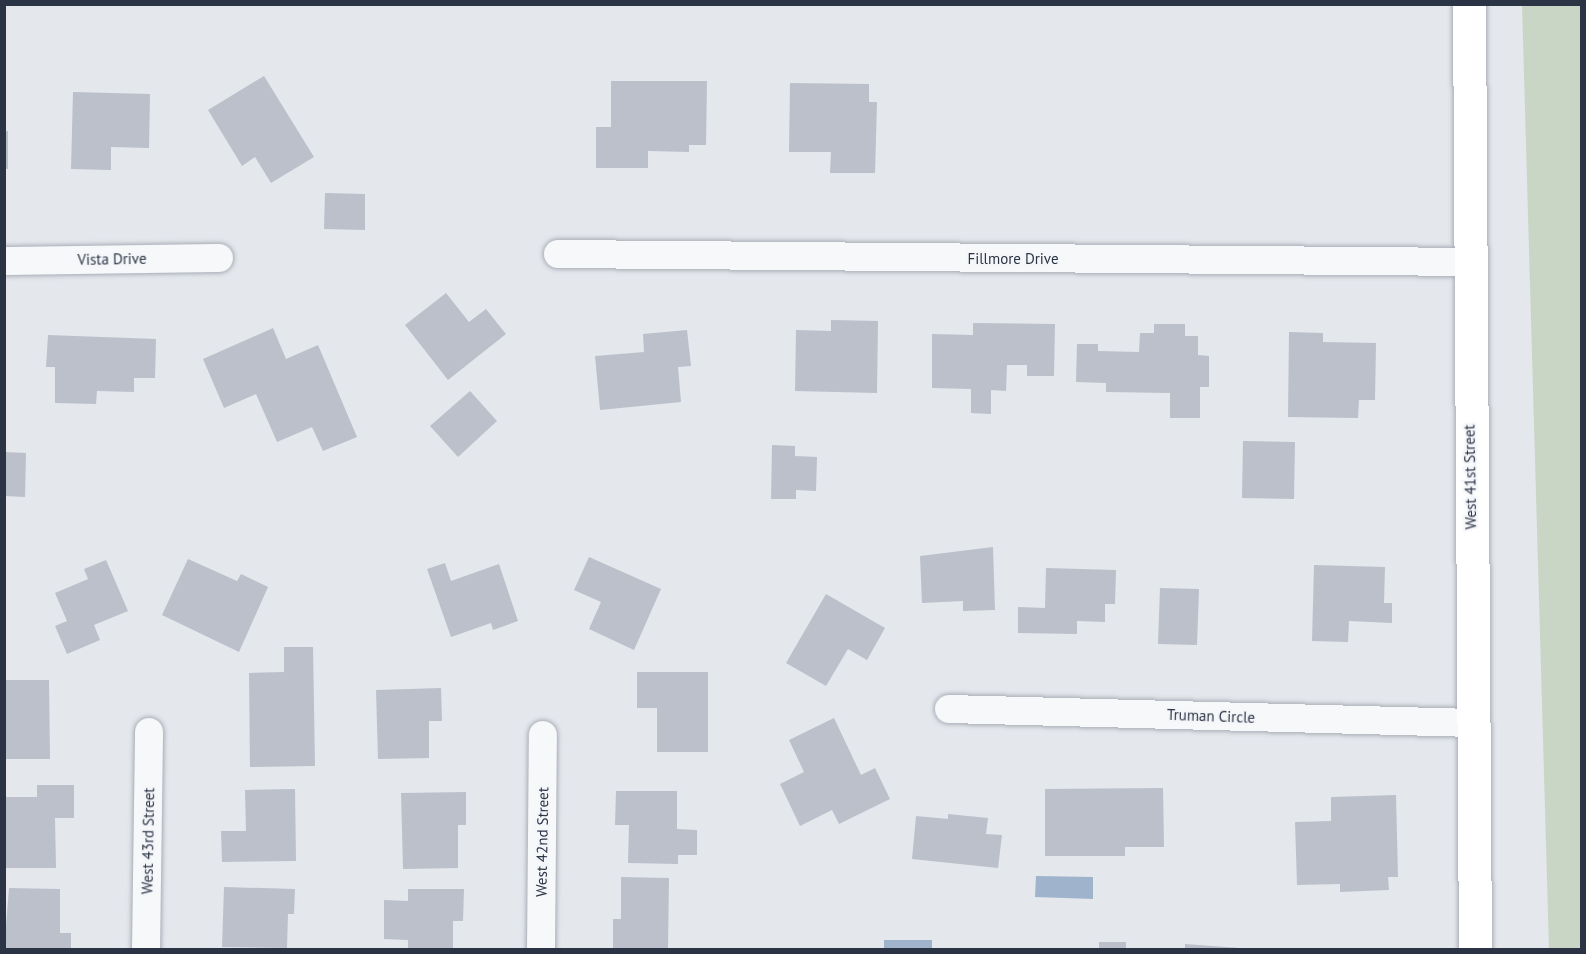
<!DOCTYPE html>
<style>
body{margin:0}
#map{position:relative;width:1586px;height:954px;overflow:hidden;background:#e4e7ec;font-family:"PT Sans",sans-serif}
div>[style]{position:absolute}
.green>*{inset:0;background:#c9d6c5}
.water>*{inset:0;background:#9fb4cc}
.building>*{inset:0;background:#bbc0ca}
.roads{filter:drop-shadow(0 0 2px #a9aeb7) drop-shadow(0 0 2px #a9aeb7)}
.street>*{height:28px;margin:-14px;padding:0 14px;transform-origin:14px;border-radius:14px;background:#f7f8fa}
.secondary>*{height:33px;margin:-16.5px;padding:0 16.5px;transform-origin:16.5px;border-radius:16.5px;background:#fff}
span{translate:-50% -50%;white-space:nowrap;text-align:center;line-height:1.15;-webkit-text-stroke:4.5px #f4f6f9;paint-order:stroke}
.street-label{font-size:15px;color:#2b3445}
.frame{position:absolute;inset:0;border:6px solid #2b3445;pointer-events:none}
</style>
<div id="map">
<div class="green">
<i style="clip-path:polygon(1522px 5px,1581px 5px,1581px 949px,1549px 949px)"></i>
</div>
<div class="water">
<i style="clip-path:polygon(1036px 876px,1093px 877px,1093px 899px,1035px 897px)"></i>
<i style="clip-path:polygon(884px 940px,932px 940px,932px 949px,884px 949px)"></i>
</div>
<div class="building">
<i style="clip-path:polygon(264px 76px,314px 157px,271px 183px,255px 157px,242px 166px,208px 110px)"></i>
<i style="clip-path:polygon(611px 81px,707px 81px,706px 145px,689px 145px,689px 152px,648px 151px,648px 168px,596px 168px,596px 127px,611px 127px)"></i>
<i style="clip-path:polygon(790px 83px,869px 84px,869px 102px,877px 102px,875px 173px,830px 173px,831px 152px,789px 152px)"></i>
<i style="clip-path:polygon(73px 92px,150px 94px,149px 148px,111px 147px,111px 170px,71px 169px)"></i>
<i style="clip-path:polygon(4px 131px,8px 131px,8px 169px,4px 169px)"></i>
<i style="clip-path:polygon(325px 193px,365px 194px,365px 230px,324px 229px)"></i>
<i style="clip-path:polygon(446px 293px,469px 322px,486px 309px,506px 334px,448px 380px,405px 325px)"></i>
<i style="clip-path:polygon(831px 320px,878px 321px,877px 393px,795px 391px,796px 330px,831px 331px)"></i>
<i style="clip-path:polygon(973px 323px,1055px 324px,1054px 376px,1027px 376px,1027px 365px,1007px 365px,1006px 391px,991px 390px,991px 414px,971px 413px,971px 389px,932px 388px,932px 334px,973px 335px)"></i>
<i style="clip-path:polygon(1154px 324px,1185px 324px,1185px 336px,1198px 336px,1198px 355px,1209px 356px,1209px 387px,1200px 387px,1200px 418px,1170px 418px,1170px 393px,1106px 392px,1106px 383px,1076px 382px,1077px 344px,1098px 344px,1098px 351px,1139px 352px,1140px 333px,1154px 333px)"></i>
<i style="clip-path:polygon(273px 328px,286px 359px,318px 345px,357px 437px,323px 451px,312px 427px,277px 442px,256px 394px,224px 408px,203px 359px)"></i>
<i style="clip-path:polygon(687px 330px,691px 366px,678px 367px,681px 402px,600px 410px,595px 356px,644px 352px,643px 334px)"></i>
<i style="clip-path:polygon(1289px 332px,1323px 333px,1323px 342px,1376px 343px,1375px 400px,1359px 400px,1358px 418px,1288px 417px)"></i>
<i style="clip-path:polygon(48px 335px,156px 339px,155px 378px,134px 378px,134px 392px,97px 391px,96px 404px,55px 403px,55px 367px,46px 367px)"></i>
<i style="clip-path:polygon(470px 391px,497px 421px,458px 457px,430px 426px)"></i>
<i style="clip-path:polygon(1243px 441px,1295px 442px,1294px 499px,1242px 498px)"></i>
<i style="clip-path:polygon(772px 445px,795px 446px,795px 456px,817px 457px,816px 491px,796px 490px,796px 499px,771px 499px)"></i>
<i style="clip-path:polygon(4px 452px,26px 453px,25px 497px,4px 496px)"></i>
<i style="clip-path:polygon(993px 547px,995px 610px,963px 611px,963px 601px,922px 603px,920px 556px)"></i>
<i style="clip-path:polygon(589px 557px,661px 589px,634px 650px,589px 629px,601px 602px,574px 590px)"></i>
<i style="clip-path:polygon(188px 559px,237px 581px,241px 574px,268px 587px,239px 652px,162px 615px)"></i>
<i style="clip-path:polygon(106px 560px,128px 611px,94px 625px,100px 640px,67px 654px,55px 626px,67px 621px,55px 593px,88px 579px,84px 569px)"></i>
<i style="clip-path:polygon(445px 563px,451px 581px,499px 564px,518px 621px,493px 630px,491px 623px,451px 637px,427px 569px)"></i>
<i style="clip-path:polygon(1314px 565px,1385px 567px,1384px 603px,1392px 603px,1392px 623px,1349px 621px,1348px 642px,1312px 641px)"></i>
<i style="clip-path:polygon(1046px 568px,1116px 570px,1115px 604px,1105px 604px,1105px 622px,1077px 621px,1077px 634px,1018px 633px,1018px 607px,1045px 608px)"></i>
<i style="clip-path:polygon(1160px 588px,1199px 589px,1197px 645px,1158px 644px)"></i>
<i style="clip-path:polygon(826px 594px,885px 628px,867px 660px,848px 649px,826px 686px,786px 663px)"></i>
<i style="clip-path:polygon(284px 647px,313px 647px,315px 766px,250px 767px,249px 673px,284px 672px)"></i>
<i style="clip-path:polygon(637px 672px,708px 672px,708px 752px,657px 752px,657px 708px,637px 708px)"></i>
<i style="clip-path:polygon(4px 680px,49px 680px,50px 759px,4px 759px)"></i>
<i style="clip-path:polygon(441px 688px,442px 721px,429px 721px,429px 758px,378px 759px,376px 690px)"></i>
<i style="clip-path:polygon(834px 718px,861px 775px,875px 768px,890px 799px,839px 824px,832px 810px,800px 826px,780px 784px,804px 772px,789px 740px)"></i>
<i style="clip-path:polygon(37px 785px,74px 785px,74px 818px,55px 818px,56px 868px,4px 868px,4px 797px,37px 797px)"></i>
<i style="clip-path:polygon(1163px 788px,1164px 847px,1125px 847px,1125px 856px,1045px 856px,1045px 789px)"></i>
<i style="clip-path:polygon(295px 789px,296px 861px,222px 862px,221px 831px,246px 831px,245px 790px)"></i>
<i style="clip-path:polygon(616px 791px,677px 791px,677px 829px,697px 830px,697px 855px,678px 855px,678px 864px,628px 863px,629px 825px,615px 825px)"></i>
<i style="clip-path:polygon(466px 792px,466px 825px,458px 825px,458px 868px,403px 869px,401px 793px)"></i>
<i style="clip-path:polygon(1396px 795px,1398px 877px,1388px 877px,1389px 890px,1340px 892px,1340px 884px,1297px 885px,1295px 822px,1331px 821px,1331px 797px)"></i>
<i style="clip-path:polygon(948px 814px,988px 818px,986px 834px,1002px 835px,998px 868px,912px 859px,916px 816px,948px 819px)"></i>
<i style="clip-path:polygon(621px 877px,669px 878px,668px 950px,613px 950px,613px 919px,621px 919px)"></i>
<i style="clip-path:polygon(224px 887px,295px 889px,294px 914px,288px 914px,287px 948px,222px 947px)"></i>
<i style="clip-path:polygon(9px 888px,60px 889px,60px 933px,71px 933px,71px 950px,4px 950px)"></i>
<i style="clip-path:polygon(408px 889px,464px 889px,463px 921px,453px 921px,453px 950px,408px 950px,408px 940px,384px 939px,384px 900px,408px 901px)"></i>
<i style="clip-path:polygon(1099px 942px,1126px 942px,1126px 950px,1099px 950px)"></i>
<i style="clip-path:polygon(1185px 944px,1240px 948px,1240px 950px,1185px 950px)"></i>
</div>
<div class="roads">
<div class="street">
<i style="left:558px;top:254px;width:909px;rotate:0.5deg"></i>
<i style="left:4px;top:261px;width:215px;rotate:-0.8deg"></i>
<i style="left:949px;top:709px;width:523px;rotate:1.53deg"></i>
<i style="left:146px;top:950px;width:218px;rotate:-89.2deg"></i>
<i style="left:541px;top:950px;width:215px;rotate:-89.5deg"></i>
</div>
<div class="secondary">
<i style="left:1469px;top:4px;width:946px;rotate:89.64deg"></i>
</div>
</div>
<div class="street-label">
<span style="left:112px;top:259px;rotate:-1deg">Vista Drive</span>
<span style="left:1013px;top:259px">Fillmore Drive</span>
<span style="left:1470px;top:477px;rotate:-91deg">West 41st Street</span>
<span style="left:1211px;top:716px;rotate:2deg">Truman Circle</span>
<span style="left:148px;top:841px;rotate:-89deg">West 43rd Street</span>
<span style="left:542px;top:842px;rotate:-89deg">West 42nd Street</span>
</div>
<div class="frame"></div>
</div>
